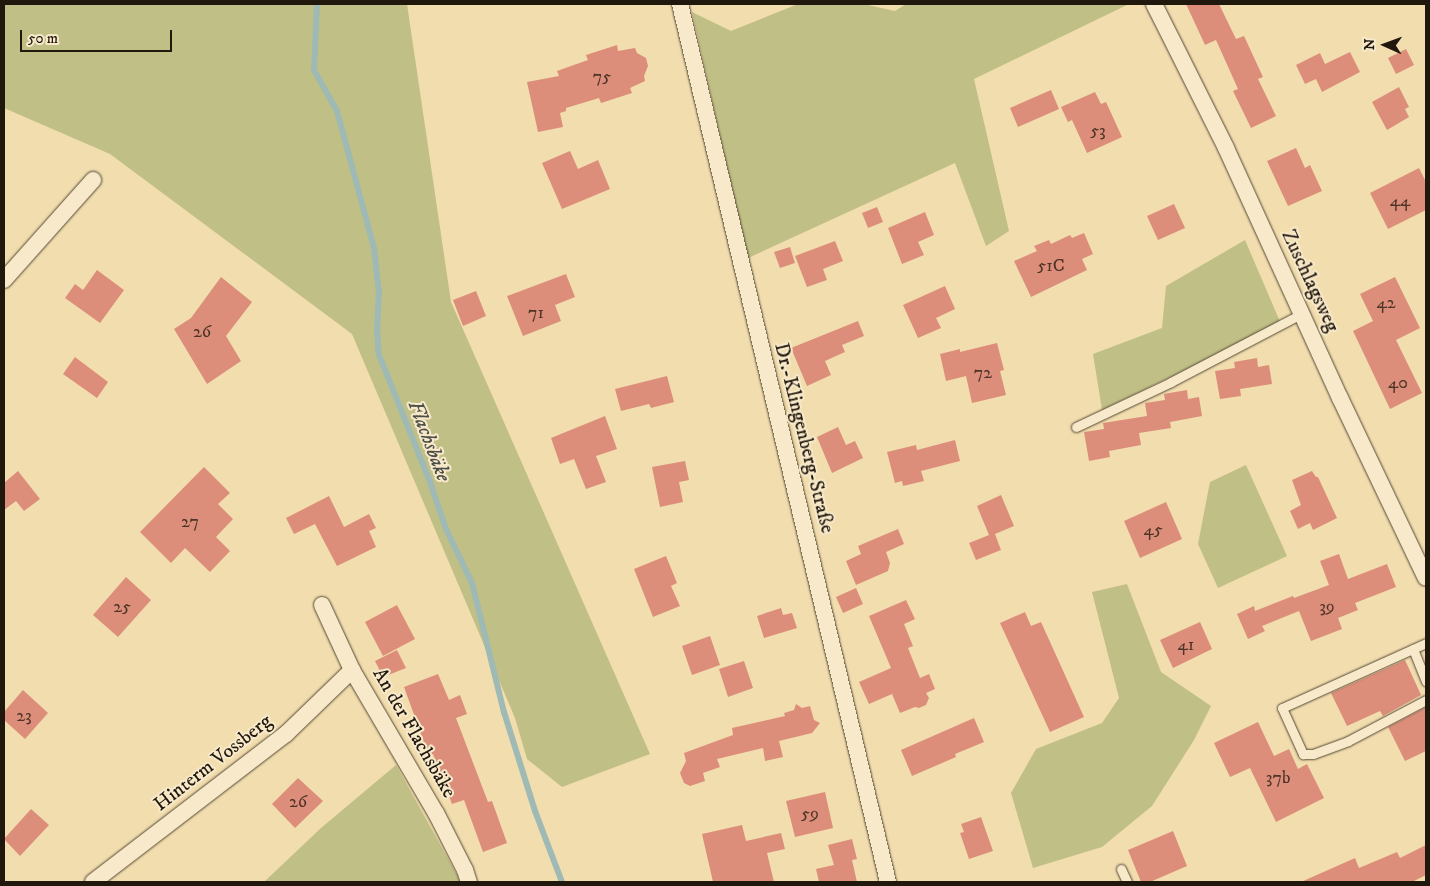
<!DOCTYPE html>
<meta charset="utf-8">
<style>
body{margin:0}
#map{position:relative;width:1430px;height:886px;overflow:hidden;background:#f2ddae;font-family:"IM FELL DW Pica",serif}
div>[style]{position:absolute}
.green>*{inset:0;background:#c0bf86}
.stream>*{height:6px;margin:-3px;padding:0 3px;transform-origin:3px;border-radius:3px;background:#9fbab5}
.building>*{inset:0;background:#dc8e7b}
.roads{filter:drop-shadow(0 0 1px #544835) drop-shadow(0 0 1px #544835)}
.service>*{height:9px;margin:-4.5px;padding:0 4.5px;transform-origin:4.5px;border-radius:4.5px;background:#f7e9ca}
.minor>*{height:16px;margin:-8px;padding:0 8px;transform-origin:8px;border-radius:8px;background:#f7e9ca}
span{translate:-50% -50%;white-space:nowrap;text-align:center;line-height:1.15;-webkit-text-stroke:4px #f7e9ca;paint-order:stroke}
.number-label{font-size:18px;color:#4f3528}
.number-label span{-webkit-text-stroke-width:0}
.street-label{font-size:20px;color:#20170d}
.water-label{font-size:21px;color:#4c5048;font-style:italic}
.frame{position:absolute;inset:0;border:5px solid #20170d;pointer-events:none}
.north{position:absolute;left:1360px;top:20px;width:50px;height:50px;-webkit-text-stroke:4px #f7e9ca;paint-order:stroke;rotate:272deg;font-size:14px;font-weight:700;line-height:20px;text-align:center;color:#20170d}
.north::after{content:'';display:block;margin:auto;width:18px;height:22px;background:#20170d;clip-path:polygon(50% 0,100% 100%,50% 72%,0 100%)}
.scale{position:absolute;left:20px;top:30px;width:152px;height:22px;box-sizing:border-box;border:2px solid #20170d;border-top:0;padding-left:6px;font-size:15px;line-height:18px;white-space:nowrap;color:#20170d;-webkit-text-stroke:4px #f7e9ca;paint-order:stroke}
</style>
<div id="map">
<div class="green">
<i style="clip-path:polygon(4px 4px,407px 4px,451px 302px,650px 754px,562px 787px,527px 759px,515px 718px,352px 334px,110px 154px,4px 108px)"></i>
<i style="clip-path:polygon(798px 4px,863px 4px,895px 11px,906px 4px,1129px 4px,974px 79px,1009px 231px,986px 246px,955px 163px,748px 258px,692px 12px,731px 31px)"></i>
<i style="clip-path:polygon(1245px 240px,1281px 324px,1102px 410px,1093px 354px,1162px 328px,1166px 286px)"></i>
<i style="clip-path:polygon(1246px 465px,1287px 556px,1218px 588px,1198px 544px,1210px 482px)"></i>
<i style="clip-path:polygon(1127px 584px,1161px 672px,1211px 706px,1194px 740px,1152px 806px,1102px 847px,1033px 868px,1011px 793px,1036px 749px,1102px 723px,1119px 698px,1092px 592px)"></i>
<i style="clip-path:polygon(396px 765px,461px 882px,264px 882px,321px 828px)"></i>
</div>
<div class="stream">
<i style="left:317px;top:4px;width:66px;rotate:92.6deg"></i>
<i style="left:314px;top:70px;width:47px;rotate:60.7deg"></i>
<i style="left:337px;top:111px;width:142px;rotate:74.9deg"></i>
<i style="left:374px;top:248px;width:45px;rotate:83.7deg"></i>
<i style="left:379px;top:293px;width:36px;rotate:93deg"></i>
<i style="left:377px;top:329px;width:26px;rotate:86deg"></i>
<i style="left:379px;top:355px;width:137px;rotate:68.1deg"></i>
<i style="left:430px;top:482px;width:50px;rotate:71.2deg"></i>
<i style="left:446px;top:529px;width:60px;rotate:64.3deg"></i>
<i style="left:472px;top:583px;width:133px;rotate:76.1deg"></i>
<i style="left:504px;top:712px;width:104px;rotate:72.6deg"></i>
<i style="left:535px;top:811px;width:76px;rotate:69.2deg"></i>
</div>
<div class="building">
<i style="clip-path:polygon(1186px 4px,1219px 4px,1236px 39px,1244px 36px,1263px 77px,1258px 79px,1276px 116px,1251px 128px,1233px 91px,1238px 89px,1216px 40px,1205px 45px)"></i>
<i style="clip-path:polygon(617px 45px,618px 51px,635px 48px,637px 53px,646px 58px,648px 66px,644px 76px,645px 81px,630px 88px,632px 93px,601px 103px,599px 98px,566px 108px,566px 111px,560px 113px,563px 127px,538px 132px,527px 82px,559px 76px,557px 71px,588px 60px,586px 55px)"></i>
<i style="clip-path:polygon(1406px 49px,1414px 65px,1396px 74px,1388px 58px)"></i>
<i style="clip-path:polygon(1350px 52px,1360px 72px,1322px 92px,1316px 79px,1305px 84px,1296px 65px,1320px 53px,1325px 64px)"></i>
<i style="clip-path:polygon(1399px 87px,1409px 107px,1405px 109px,1409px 117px,1387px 130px,1372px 102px)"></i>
<i style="clip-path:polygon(1051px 90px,1059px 109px,1018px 127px,1010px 108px)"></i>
<i style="clip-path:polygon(1095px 92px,1101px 104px,1106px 102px,1122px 137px,1087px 153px,1072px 120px,1068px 122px,1061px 107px)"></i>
<i style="clip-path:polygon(1296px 148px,1305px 168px,1310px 165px,1322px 191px,1288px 206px,1267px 161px)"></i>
<i style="clip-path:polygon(570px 151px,578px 169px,598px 160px,610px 189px,562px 209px,542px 163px)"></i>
<i style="clip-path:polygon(1419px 168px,1426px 182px,1426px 210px,1388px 229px,1370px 193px)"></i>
<i style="clip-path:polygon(1174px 204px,1185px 228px,1158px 240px,1147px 216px)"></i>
<i style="clip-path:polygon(877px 207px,883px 222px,868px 228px,862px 213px)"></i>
<i style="clip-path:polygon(925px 212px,934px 235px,918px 242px,924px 255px,902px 264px,888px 228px)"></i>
<i style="clip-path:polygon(1084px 233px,1093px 254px,1082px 259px,1087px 270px,1031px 297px,1014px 261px,1037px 251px,1034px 246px,1049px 240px,1051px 244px,1070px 235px,1072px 238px)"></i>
<i style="clip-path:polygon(835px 241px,843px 261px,823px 269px,827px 280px,807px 287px,795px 256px)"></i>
<i style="clip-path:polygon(790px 247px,795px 263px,780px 268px,774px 252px)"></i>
<i style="clip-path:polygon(97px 270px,124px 290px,100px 323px,65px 298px,75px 284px,83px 290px)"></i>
<i style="clip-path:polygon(566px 274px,575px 297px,555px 305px,561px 321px,523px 336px,507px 296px)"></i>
<i style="clip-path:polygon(221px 277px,252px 302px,226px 336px,241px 361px,207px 384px,174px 329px,191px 318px)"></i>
<i style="clip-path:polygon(1395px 277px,1420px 328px,1396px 340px,1422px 393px,1390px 409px,1353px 331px,1373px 321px,1360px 294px)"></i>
<i style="clip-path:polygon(945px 286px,955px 309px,936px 318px,941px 328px,918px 338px,903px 305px)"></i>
<i style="clip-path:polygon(476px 291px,486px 316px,463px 326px,453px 300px)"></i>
<i style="clip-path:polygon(858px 321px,864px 336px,842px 345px,845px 352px,825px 361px,831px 375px,807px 386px,791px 348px)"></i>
<i style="clip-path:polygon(997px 343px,1004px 370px,1000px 371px,1006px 395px,972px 403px,966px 376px,946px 381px,940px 354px,960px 349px,960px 352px)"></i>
<i style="clip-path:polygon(75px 357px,108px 382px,97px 398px,63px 374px)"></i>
<i style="clip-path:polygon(1257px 358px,1258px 367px,1269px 365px,1272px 384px,1240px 389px,1241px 396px,1220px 399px,1215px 371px,1235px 368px,1234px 362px)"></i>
<i style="clip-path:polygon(667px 376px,674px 402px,651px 408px,649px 404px,621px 411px,615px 389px)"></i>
<i style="clip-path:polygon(1187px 390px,1188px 399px,1199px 397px,1202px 416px,1170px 422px,1171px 428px,1139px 433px,1141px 445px,1109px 451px,1110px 457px,1089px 461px,1084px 432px,1104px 429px,1103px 423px,1147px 416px,1145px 403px,1165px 400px,1164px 394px)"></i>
<i style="clip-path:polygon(605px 416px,617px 449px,596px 456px,606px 482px,586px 489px,574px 459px,560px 464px,551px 438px)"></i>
<i style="clip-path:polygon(838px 427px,846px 445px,855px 441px,863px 458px,832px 473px,817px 437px)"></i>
<i style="clip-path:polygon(955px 440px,960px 461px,921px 471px,924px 481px,903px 486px,902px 481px,895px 483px,887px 452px,916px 445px,917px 450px)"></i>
<i style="clip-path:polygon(685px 461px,689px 480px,679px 482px,683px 502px,660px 507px,652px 467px)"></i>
<i style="clip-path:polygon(204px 467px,230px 493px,218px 504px,233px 519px,216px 537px,230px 551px,210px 572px,185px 548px,171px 563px,140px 532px)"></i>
<i style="clip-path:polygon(18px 471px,40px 499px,24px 511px,16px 501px,4px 510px,4px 483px)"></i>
<i style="clip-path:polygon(1312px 471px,1316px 477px,1318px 477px,1337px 518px,1313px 530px,1310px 523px,1298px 529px,1290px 511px,1301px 505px,1292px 480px)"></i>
<i style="clip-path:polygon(1001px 495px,1014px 526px,995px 534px,1001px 550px,976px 560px,969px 543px,989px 535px,977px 506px)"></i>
<i style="clip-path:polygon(329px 496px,344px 527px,369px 514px,376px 528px,369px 531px,376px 547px,337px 566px,315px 524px,294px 534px,286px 518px)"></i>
<i style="clip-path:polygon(1166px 502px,1182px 539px,1140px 558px,1124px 521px)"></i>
<i style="clip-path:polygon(898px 529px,904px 544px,886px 552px,890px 563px,888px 571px,856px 585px,846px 561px,861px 554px,858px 546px)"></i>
<i style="clip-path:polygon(1339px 554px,1348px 579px,1387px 564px,1396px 587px,1355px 603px,1358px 610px,1338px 618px,1342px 629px,1311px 641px,1299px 611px,1262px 626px,1265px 631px,1248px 639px,1237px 614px,1254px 606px,1255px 611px,1293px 596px,1294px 598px,1329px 585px,1320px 561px)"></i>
<i style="clip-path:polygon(666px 556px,677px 583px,671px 586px,680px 606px,653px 617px,634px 569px)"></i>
<i style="clip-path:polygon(126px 577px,151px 600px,118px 637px,93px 615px)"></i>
<i style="clip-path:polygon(856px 588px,863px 604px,843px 613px,836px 597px)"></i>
<i style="clip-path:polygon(906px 600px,915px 619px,904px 624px,913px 646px,908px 648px,920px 678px,929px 674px,935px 689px,926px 693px,929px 698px,926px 705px,919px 708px,915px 707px,900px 713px,892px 694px,869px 704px,859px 682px,891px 668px,869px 616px)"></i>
<i style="clip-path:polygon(397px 605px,415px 639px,383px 656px,365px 622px)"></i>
<i style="clip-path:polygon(781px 608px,783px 615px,792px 613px,797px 628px,764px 638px,757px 616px)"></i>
<i style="clip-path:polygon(1025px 612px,1031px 626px,1041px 622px,1084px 717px,1050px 732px,1000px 623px)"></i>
<i style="clip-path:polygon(1200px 622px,1212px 649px,1173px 668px,1160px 640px)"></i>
<i style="clip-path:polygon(710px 636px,720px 665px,692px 675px,682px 646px)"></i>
<i style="clip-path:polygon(397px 650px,406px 668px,383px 677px,375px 661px)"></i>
<i style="clip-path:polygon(1405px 660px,1421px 695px,1383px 716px,1380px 711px,1347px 726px,1331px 693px)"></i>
<i style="clip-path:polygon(744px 661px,753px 688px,728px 697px,719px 669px)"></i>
<i style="clip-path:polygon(438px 674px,449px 700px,460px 695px,467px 714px,456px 718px,488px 802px,492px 801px,507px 843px,483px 852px,464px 800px,452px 804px,433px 754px,429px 756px,404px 687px)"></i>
<i style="clip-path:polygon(23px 690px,48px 713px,25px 739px,4px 720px,4px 712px)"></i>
<i style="clip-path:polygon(796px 704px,802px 708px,810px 706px,814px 720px,820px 723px,812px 733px,779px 741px,783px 757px,765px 761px,763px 748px,717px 759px,720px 767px,703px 773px,705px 781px,690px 786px,684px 783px,680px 773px,686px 761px,684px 753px,733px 735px,732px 728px,785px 716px,784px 713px,794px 710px)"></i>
<i style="clip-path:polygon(1426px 707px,1426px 751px,1405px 761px,1388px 727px)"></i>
<i style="clip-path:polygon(974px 718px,984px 742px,955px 754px,956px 757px,912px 776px,901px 750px)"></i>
<i style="clip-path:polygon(1258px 722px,1274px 756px,1289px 749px,1298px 769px,1307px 764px,1324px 798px,1276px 822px,1250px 768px,1230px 777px,1214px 743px)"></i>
<i style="clip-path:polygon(298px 778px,323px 801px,295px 828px,272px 804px)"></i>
<i style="clip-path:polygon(825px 792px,833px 828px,795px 837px,786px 801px)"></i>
<i style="clip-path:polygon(31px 809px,49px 825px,20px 856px,4px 839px)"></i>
<i style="clip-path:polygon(981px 817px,993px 851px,969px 859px,960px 833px,964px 832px,961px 824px)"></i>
<i style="clip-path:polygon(742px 825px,746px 841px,781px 833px,785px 849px,767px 853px,774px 882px,713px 882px,702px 834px)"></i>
<i style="clip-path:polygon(1173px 831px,1187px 866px,1150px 882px,1141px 882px,1128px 850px)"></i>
<i style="clip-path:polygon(852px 839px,857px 859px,852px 860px,857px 882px,819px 882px,816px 869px,834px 865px,828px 845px)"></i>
<i style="clip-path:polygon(1426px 845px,1426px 875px,1412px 882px,1301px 882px,1355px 858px,1359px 868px,1397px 852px,1400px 858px)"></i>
</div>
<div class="roads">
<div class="service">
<i style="left:1076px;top:427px;width:105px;rotate:-25.3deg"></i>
<i style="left:1171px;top:382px;width:149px;rotate:-27.6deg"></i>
<i style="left:1426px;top:643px;width:158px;rotate:155.7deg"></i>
<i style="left:1282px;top:708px;width:51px;rotate:65.5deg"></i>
<i style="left:1303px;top:754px;width:10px"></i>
<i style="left:1313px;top:754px;width:37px;rotate:-20deg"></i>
<i style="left:1348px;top:741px;width:88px;rotate:-27.7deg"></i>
<i style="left:1413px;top:649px;width:35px;rotate:68deg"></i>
<i style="left:1121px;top:869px;width:14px;rotate:65deg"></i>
</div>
<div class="minor">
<i style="left:680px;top:4px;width:902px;rotate:76.67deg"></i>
<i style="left:1154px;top:4px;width:161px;rotate:63.4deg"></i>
<i style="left:1226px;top:148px;width:275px;rotate:65.5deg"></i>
<i style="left:1340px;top:398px;width:199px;rotate:64.5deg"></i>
<i style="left:4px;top:280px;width:134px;rotate:-48.3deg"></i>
<i style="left:322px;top:605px;width:72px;rotate:65.2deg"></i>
<i style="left:352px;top:670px;width:166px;rotate:59.6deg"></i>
<i style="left:436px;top:813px;width:64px;rotate:63deg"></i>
<i style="left:465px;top:870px;width:13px;rotate:72deg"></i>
<i style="left:93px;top:882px;width:243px;rotate:-37.5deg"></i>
<i style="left:286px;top:734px;width:92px;rotate:-44.1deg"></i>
</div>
</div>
<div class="number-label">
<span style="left:602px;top:77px">75</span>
<span style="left:1098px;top:131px">53</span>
<span style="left:1400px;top:201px">44</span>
<span style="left:1051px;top:266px">51C</span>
<span style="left:1386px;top:303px">42</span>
<span style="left:536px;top:313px">71</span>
<span style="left:202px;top:332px">26</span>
<span style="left:983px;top:373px">72</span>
<span style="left:1398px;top:383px">40</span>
<span style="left:190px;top:522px">27</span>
<span style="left:1153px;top:530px">45</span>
<span style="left:122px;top:607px">25</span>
<span style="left:1327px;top:607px">39</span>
<span style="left:1186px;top:645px">41</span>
<span style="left:24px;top:716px">23</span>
<span style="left:1278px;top:778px">37b</span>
<span style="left:298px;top:802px">26</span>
<span style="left:810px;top:814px">59</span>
</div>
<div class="street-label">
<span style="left:1310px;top:281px;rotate:65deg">Zuschlagsweg</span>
<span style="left:804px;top:438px;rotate:76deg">Dr.-Klingenberg-Straße</span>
<span style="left:414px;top:733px;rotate:60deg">An der Flachsbäke</span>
<span style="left:213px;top:763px;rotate:-38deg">Hinterm Vossberg</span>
</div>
<div class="water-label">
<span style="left:429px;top:441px;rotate:69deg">Flachsbäke</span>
</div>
<div class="frame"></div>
<div class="north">N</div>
<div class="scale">50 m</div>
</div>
